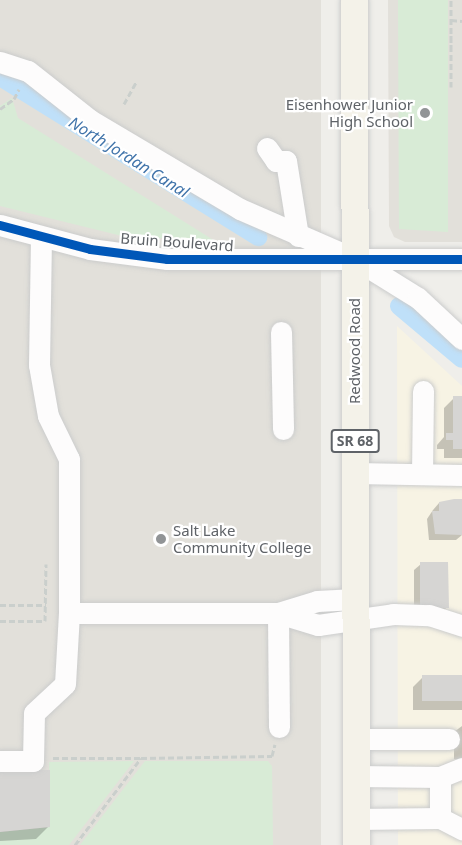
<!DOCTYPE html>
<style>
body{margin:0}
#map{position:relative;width:462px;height:845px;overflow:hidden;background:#efeeea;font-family:"Noto Sans",sans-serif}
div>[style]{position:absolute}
.commercial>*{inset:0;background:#f7f3e4}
.education>*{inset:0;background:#e2e0da}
.green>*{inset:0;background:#d8ebd6}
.shadow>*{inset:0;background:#0003}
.canal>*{height:18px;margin:-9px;padding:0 9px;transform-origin:9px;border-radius:9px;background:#bfe0f9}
.building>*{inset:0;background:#d6d5d3}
.path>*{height:3px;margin-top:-1.5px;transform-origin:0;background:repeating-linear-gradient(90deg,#cacfcc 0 6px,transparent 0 9px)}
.roads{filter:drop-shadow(0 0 2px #cbcccc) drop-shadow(0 0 2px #cbcccc)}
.minor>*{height:21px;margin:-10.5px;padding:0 10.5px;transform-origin:10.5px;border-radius:10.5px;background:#fdfcfc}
.major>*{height:27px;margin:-13.5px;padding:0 13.5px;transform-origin:13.5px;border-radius:13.5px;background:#f4f2e9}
.cycleway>*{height:9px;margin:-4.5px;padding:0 4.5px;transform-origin:4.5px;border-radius:4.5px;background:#0057b8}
.dots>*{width:16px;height:16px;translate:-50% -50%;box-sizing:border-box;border:3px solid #fff;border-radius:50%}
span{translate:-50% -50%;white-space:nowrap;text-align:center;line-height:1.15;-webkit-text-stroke:4.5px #fff;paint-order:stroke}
.shield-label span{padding:2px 4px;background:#fff;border:2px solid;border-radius:4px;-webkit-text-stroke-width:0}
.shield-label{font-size:14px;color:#5f6368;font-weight:700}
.poi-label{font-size:15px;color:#5f6368}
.right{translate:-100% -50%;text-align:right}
.left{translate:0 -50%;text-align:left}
.street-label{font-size:15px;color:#5f6368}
.water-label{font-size:16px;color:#4174aa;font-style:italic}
</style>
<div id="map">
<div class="commercial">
<i style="clip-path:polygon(397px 326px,462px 386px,462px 845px,398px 845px)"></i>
</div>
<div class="education">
<i style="clip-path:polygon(0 0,321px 0,321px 845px,0 845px)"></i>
<i style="clip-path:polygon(388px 0,462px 0,462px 242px,405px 242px,394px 237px,389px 226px)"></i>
</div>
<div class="green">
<i style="clip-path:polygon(398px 0,448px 0,448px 232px,399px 229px)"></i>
<i style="clip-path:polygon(12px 98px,18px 118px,215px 241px,122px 236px,0 206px,0 106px)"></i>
<i style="clip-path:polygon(134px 761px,69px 845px,0 845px,0 832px,50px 827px,49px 762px)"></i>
<i style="clip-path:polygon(145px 761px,268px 761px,272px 766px,273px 845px,80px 845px)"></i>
</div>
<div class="shadow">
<i style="clip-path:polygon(454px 398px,462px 398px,462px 458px,444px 458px,444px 449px,437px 449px,437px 445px,444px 437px,444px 408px)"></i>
<i style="clip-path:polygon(462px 501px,462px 535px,456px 540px,429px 540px,427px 519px,433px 510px,439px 503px)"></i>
<i style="clip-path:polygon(421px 564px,447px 607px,441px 614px,414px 614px,414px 570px)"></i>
<i style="clip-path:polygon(423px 677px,462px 677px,462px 710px,413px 710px,413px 687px)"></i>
<i style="clip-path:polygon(462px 726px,462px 760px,454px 759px,454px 732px)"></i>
<i style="clip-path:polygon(0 771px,48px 827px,36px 839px,0 841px)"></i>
</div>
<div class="canal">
<i style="left:0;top:77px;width:304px;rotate:31.8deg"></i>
<i style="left:399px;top:306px;width:82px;rotate:40.1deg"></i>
</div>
<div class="building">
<i style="clip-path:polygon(453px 396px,462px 396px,462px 449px,453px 449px,453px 440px,446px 440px,446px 433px,453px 433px)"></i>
<i style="clip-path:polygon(454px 499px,462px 499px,462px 535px,435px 534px,432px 511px,439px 511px,439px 502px)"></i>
<i style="clip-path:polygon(420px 562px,448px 562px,449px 608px,420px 608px)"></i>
<i style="clip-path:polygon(422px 675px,462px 675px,462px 701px,422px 701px)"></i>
<i style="clip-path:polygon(0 770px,50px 770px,50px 827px,0 832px)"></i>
</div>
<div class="path">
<i style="left:451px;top:20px;width:11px;rotate:5deg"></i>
<i style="left:451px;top:87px;width:87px;rotate:-90deg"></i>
<i style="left:124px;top:104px;width:26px;rotate:-61deg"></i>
<i style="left:0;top:109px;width:17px;rotate:-36deg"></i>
<i style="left:14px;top:99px;width:11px;rotate:-63deg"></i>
<i style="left:0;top:605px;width:46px"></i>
<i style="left:0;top:621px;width:45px"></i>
<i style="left:45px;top:621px;width:57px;rotate:-89deg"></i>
<i style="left:53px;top:758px;width:88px"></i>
<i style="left:75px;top:845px;width:109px;rotate:-52.8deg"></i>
<i style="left:141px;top:758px;width:131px;rotate:-0.9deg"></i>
<i style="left:272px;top:756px;width:12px;rotate:-76deg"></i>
</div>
<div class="roads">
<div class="minor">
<i style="left:0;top:62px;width:29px;rotate:18deg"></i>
<i style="left:28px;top:71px;width:79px;rotate:38.3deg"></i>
<i style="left:90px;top:120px;width:174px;rotate:30.7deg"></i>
<i style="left:240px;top:209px;width:125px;rotate:23.5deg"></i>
<i style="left:355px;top:259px;width:74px;rotate:31.8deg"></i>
<i style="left:418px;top:298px;width:60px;rotate:43deg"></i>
<i style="left:267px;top:148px;width:16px;rotate:55deg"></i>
<i style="left:276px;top:161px;width:10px"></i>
<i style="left:286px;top:161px;width:76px;rotate:80.9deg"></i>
<i style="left:0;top:225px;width:93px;rotate:14.9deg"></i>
<i style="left:90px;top:249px;width:78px;rotate:7.4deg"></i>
<i style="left:167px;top:259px;width:295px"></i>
<i style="left:281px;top:332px;width:97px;rotate:88.8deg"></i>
<i style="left:355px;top:473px;width:107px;rotate:1.1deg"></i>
<i style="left:422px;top:474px;width:83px;rotate:-89.3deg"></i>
<i style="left:69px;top:613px;width:209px"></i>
<i style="left:278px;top:613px;width:41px;rotate:-17.1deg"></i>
<i style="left:317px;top:601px;width:38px;rotate:-3deg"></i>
<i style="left:278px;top:613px;width:42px;rotate:16.7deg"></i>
<i style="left:318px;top:625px;width:76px;rotate:-8.3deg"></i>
<i style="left:393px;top:614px;width:36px;rotate:2deg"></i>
<i style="left:429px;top:615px;width:35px;rotate:18deg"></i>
<i style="left:278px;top:613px;width:114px;rotate:89.5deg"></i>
<i style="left:356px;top:739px;width:93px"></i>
<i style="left:0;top:761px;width:33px"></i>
<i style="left:33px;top:761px;width:48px;rotate:-88.8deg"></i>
<i style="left:34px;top:713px;width:42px;rotate:-43.1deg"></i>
<i style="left:65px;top:684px;width:71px;rotate:-86.8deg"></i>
<i style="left:69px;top:613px;width:154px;rotate:-90deg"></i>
<i style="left:69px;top:459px;width:48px;rotate:-116deg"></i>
<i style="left:48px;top:416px;width:52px;rotate:-100deg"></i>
<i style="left:39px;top:365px;width:128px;rotate:-89.1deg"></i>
<i style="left:356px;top:776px;width:84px;rotate:0.7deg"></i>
<i style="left:440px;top:777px;width:24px;rotate:-22deg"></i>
<i style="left:440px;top:818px;width:25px;rotate:27deg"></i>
<i style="left:356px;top:819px;width:84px;rotate:-0.7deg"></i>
<i style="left:440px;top:818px;width:41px;rotate:-90deg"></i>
</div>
<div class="major">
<i style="left:354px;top:0;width:845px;rotate:89.86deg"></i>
</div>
</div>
<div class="cycleway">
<i style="left:0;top:225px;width:93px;rotate:14.9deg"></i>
<i style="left:90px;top:249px;width:78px;rotate:7.4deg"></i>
<i style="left:167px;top:259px;width:295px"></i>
</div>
<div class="dots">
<i style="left:425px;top:113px;background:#919496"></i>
<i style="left:161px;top:539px;background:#919496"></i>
</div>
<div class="shield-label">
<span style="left:355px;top:441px">SR 68</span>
</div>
<div class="poi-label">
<span class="right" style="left:413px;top:113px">Eisenhower Junior<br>High School</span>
<span class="left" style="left:173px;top:539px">Salt Lake<br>Community College</span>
</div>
<div class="street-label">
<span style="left:177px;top:242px;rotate:4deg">Bruin Boulevard</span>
<span style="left:355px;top:351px;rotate:-90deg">Redwood Road</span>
</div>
<div class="water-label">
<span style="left:129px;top:157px;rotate:32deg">North Jordan Canal</span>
</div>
</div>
